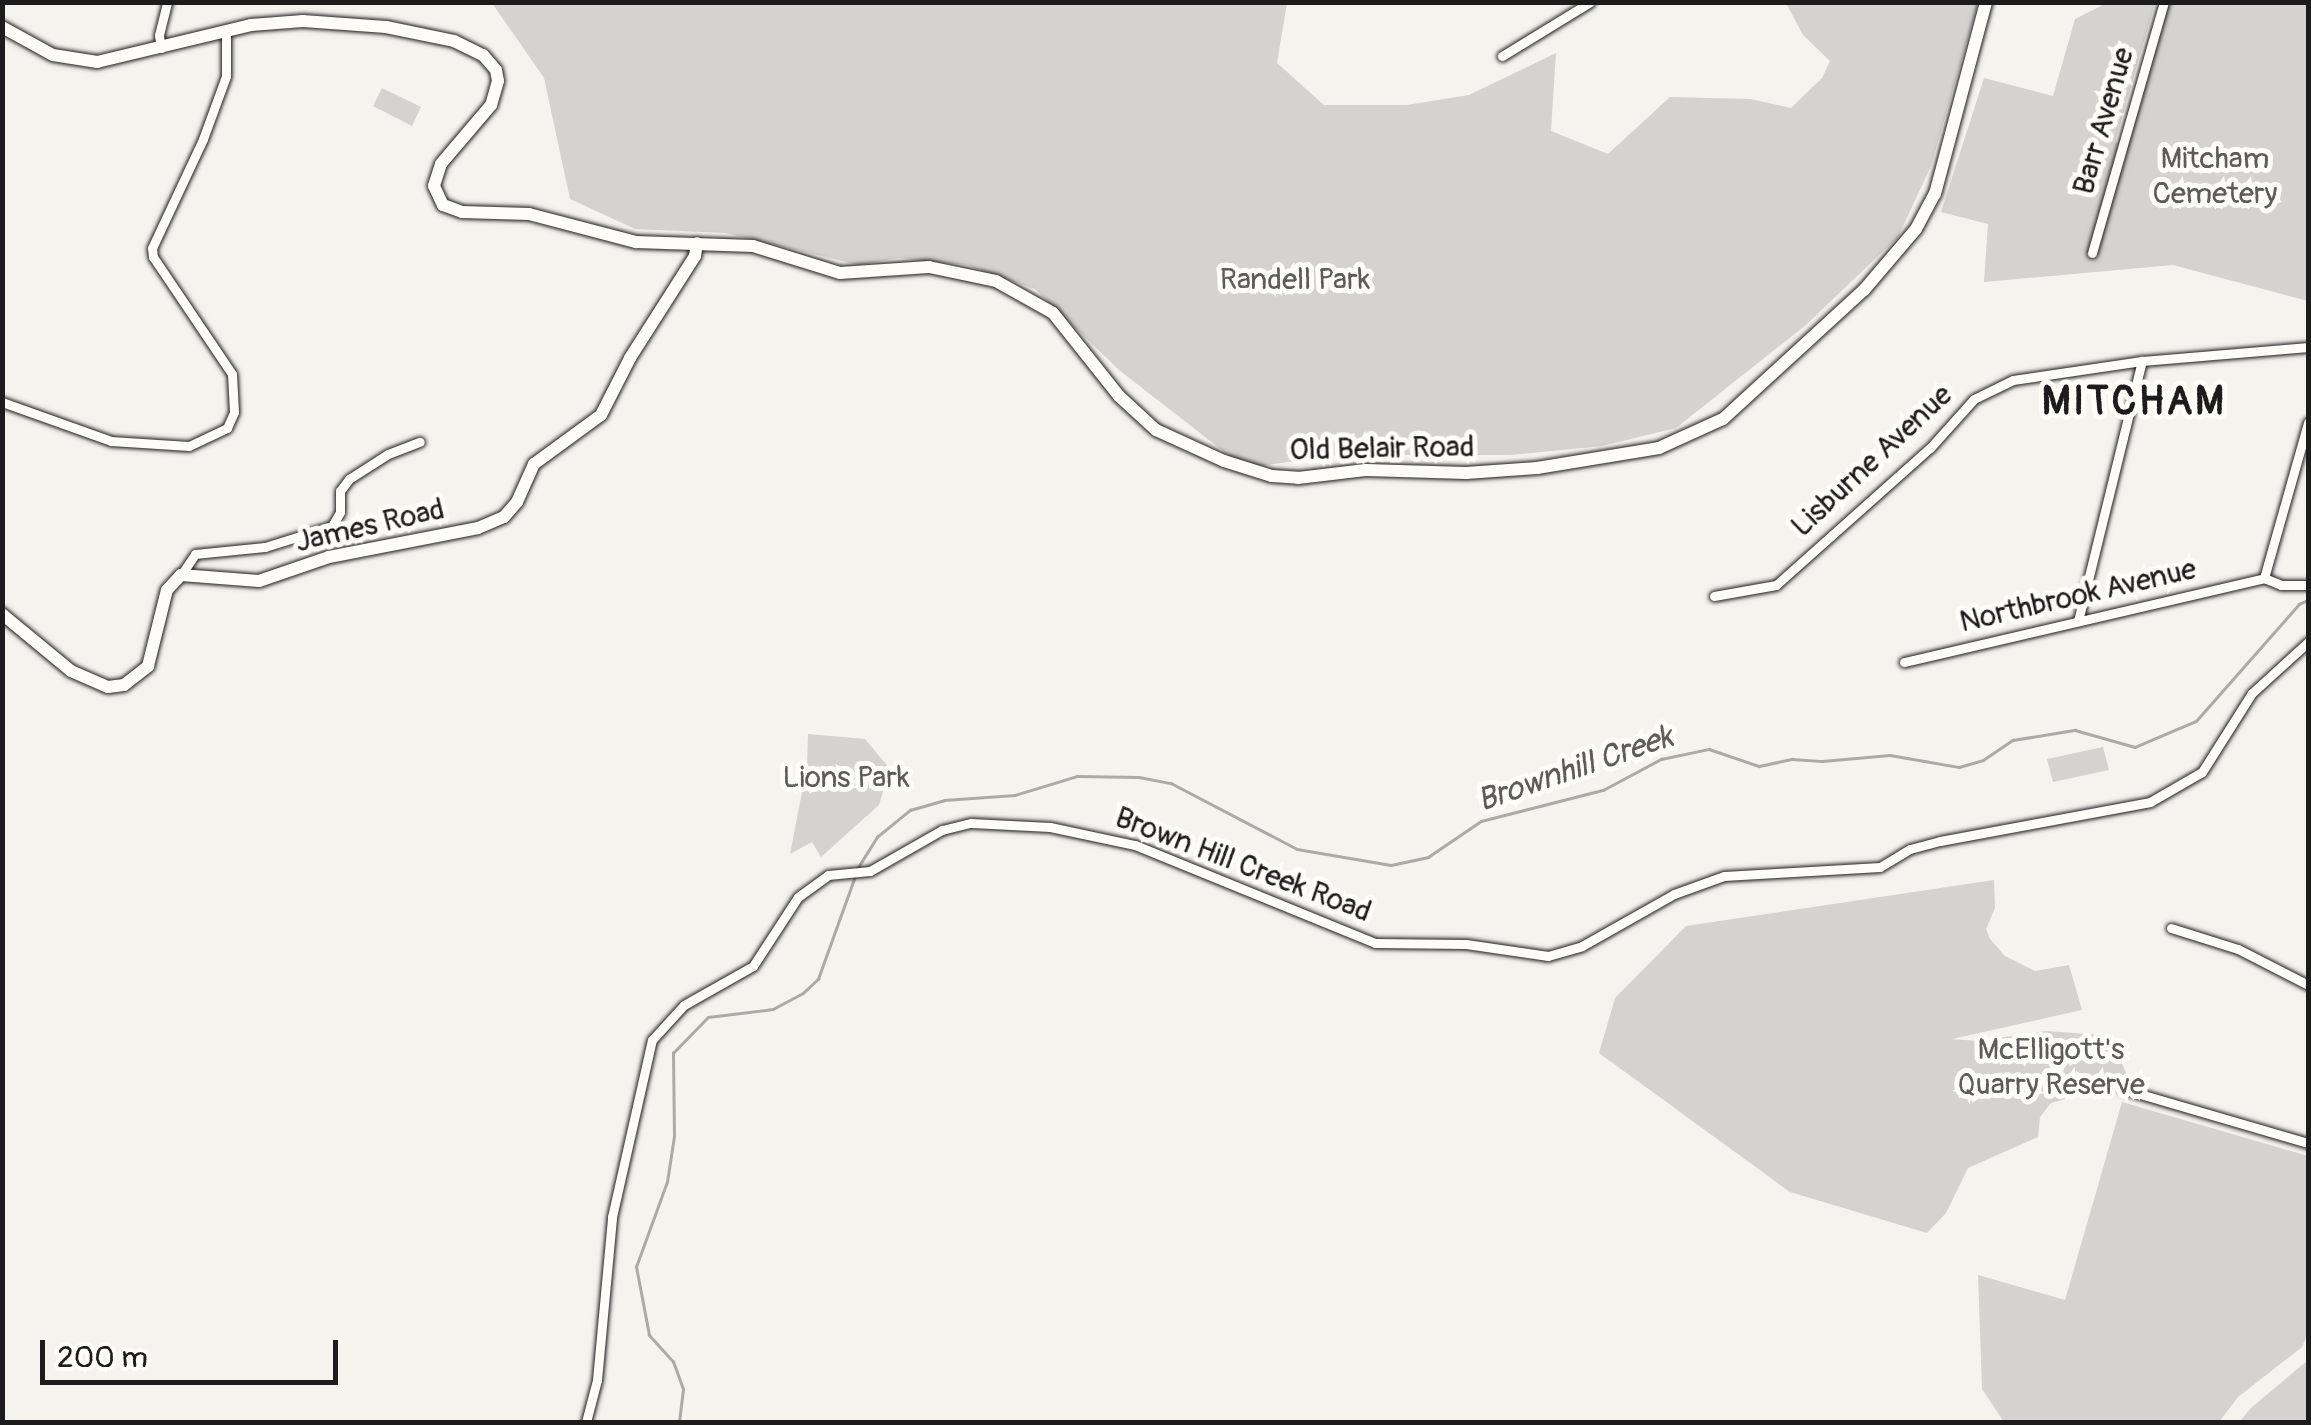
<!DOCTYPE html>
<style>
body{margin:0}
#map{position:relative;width:2311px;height:1425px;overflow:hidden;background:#f4f3ee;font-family:Pangolin,sans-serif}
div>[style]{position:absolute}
.green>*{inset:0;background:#d4d3cf}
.stream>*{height:2.5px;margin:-1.25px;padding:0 1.25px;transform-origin:1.25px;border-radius:1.25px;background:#abaaa6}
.roads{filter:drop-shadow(0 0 2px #1c1c1c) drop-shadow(0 0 2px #1c1c1c)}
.minor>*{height:9px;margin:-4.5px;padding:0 4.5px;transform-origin:4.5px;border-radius:4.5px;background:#fdfcf7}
.secondary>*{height:12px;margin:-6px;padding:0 6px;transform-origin:6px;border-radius:6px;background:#fdfcf7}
span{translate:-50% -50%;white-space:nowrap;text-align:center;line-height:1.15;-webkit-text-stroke:10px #fdfcf7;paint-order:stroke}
.street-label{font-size:30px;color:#1c1c1c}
.park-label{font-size:30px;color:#5c5c5b}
.water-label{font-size:32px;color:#5c5c5a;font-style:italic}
.district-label{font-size:40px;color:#1c1c1c;font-weight:700;letter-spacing:2.5px}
.frame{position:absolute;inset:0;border:5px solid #1c1c1c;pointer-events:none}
.scale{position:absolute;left:40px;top:1340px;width:298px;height:45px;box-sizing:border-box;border:5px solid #1c1c1c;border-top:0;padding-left:12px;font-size:30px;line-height:35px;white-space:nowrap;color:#1c1c1c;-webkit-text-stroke:8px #fdfcf7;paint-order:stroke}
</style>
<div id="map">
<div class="green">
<i style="clip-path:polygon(492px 3px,1287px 3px,1277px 63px,1324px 105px,1407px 105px,1469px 95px,1556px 53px,1551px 131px,1608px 154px,1670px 97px,1751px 99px,1791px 108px,1822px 78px,1830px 61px,1803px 35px,1786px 3px,1978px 3px,1931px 166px,1898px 237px,1806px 325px,1676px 428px,1602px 446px,1510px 455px,1340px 455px,1245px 468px,1119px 370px,1035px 289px,967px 265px,899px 258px,859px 265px,726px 233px,635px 229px,570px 199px,544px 78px)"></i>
<i style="clip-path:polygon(2107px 3px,2155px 3px,2115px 142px,2126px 146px,2168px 3px,2308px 3px,2308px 301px,2173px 265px,1984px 282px,1988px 224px,1941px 212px,1984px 78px,2053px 96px,2075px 19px)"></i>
<i style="clip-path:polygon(382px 88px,421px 107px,412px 126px,373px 106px)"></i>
<i style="clip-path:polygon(808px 734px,865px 739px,890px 769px,879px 805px,821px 857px,812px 842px,790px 854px,807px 766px)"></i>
<i style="clip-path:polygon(2103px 747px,2109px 770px,2053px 782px,2047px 759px)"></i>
<i style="clip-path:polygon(1994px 880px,1995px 908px,1986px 929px,1990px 939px,2005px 956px,2035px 971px,2069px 965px,2082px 1010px,1952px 1039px,1977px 1041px,2046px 1031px,2102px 1035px,2113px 1040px,2129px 1081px,2051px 1103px,2040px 1117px,2038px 1137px,1968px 1168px,1946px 1213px,1927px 1233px,1790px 1192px,1599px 1053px,1615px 998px,1686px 926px)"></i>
<i style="clip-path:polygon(2122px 1102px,2308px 1156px,2308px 1333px,2302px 1347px,2238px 1397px,2219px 1422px,2004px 1422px,1982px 1389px,1978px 1275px,2065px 1300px)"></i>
<i style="clip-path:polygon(2308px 1360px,2308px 1422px,2239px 1422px,2252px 1407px)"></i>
</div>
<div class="stream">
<i style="left:857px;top:869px;width:38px;rotate:-58deg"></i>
<i style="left:877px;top:837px;width:43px;rotate:-39.3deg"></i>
<i style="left:910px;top:810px;width:35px;rotate:-16deg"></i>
<i style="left:944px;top:800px;width:71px;rotate:-4deg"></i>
<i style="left:1015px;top:795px;width:65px;rotate:-17deg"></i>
<i style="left:1077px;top:776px;width:62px;rotate:0.9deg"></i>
<i style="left:1139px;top:777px;width:33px;rotate:11deg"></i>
<i style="left:1171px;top:783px;width:142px;rotate:27.6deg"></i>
<i style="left:1297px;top:849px;width:95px;rotate:9.7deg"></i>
<i style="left:1391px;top:865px;width:38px;rotate:-12deg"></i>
<i style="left:1428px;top:857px;width:64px;rotate:-34.2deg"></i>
<i style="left:1481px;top:821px;width:126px;rotate:-14.3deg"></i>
<i style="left:1603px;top:790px;width:66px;rotate:-28.1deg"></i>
<i style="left:1661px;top:759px;width:49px;rotate:-11.8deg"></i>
<i style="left:1709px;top:749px;width:53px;rotate:18.8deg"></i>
<i style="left:1759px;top:766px;width:34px;rotate:-12deg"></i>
<i style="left:1792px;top:759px;width:30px;rotate:4deg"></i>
<i style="left:1822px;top:761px;width:68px;rotate:-5deg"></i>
<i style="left:1890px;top:755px;width:70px;rotate:9.9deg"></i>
<i style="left:1959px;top:767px;width:25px;rotate:-16deg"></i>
<i style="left:1983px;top:760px;width:36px;rotate:-34deg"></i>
<i style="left:2013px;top:740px;width:63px;rotate:-9.2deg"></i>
<i style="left:2075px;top:730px;width:62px;rotate:15.8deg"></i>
<i style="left:2135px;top:747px;width:66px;rotate:-23.1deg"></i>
<i style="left:2196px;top:721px;width:156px;rotate:-48.6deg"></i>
<i style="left:2299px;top:604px;width:10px;rotate:-24deg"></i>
<i style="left:679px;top:1422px;width:33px;rotate:-83deg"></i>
<i style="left:683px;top:1389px;width:29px;rotate:-110deg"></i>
<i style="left:673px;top:1362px;width:36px;rotate:-132deg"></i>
<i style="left:649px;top:1335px;width:69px;rotate:-100.8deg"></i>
<i style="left:636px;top:1267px;width:90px;rotate:-70deg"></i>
<i style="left:667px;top:1182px;width:47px;rotate:-81.3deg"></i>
<i style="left:674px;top:1136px;width:83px;rotate:-90.7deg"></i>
<i style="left:673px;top:1053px;width:50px;rotate:-45.8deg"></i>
<i style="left:708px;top:1017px;width:65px;rotate:-7deg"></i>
<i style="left:773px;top:1009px;width:34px;rotate:-28deg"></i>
<i style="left:803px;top:993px;width:21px;rotate:-43deg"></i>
<i style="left:818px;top:979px;width:109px;rotate:-70.2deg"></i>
</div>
<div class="roads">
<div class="minor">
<i style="left:161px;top:48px;width:13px;rotate:-99deg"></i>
<i style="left:159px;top:35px;width:34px;rotate:-76deg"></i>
<i style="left:1502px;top:56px;width:103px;rotate:-31.5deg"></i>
<i style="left:2092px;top:253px;width:261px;rotate:-74deg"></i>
<i style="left:2px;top:402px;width:116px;rotate:19.7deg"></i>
<i style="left:111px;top:441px;width:78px;rotate:3.7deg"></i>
<i style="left:189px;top:446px;width:42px;rotate:-25.3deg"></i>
<i style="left:227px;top:428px;width:17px;rotate:-66deg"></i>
<i style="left:234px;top:412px;width:38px;rotate:-93deg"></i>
<i style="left:232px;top:374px;width:141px;rotate:-124deg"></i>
<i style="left:153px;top:257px;width:9px;rotate:-96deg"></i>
<i style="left:152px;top:248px;width:120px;rotate:-64.9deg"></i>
<i style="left:203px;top:139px;width:67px;rotate:-69.9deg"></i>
<i style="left:226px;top:76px;width:44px;rotate:-90deg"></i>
<i style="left:181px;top:575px;width:25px;rotate:-56deg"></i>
<i style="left:195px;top:554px;width:70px;rotate:-5.7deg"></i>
<i style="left:265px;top:547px;width:70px;rotate:-17.4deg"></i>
<i style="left:332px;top:526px;width:16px;rotate:-60deg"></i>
<i style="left:340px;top:512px;width:21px;rotate:-90deg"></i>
<i style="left:340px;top:491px;width:15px;rotate:-53deg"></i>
<i style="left:349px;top:479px;width:46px;rotate:-32.7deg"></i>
<i style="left:388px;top:454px;width:34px;rotate:-21deg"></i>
<i style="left:2264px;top:578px;width:162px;rotate:-74.2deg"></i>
<i style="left:2264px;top:578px;width:18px;rotate:22deg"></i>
<i style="left:2281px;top:585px;width:27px"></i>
<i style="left:1714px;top:596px;width:63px;rotate:-10.1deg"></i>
<i style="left:1776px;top:585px;width:206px;rotate:-41.7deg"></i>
<i style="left:1930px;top:448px;width:66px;rotate:-48.1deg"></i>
<i style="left:1974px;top:399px;width:43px;rotate:-26deg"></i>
<i style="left:2013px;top:380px;width:130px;rotate:-8.4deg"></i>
<i style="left:2142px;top:361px;width:167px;rotate:-4.8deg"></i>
<i style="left:2078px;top:621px;width:268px;rotate:-76.2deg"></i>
<i style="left:1904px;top:662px;width:370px;rotate:-13.1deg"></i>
<i style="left:2171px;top:928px;width:70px;rotate:17.4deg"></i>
<i style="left:2238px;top:949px;width:79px;rotate:27.2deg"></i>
<i style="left:2123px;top:1089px;width:193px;rotate:16.3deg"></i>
<i style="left:586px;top:1422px;width:43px;rotate:-75.3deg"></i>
<i style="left:597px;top:1380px;width:164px;rotate:-84.7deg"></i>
<i style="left:612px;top:1217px;width:181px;rotate:-77.3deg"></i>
<i style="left:652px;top:1040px;width:47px;rotate:-47.6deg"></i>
<i style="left:684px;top:1005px;width:79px;rotate:-29.5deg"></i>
<i style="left:753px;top:966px;width:82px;rotate:-56.9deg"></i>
<i style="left:798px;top:897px;width:37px;rotate:-36deg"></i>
<i style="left:828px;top:875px;width:42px;rotate:-5.4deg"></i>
<i style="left:870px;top:871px;width:83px;rotate:-29.7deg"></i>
<i style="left:942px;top:830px;width:30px;rotate:-14deg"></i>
<i style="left:971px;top:823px;width:79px;rotate:2.9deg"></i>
<i style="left:1050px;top:827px;width:87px;rotate:12deg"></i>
<i style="left:1135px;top:845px;width:259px;rotate:22.2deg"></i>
<i style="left:1375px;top:943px;width:91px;rotate:0.6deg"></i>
<i style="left:1466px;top:944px;width:83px;rotate:8.3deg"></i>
<i style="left:1548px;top:956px;width:35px;rotate:-16deg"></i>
<i style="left:1582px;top:946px;width:106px;rotate:-29.5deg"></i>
<i style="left:1674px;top:894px;width:53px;rotate:-19.8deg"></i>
<i style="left:1724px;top:876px;width:156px;rotate:-3.3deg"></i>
<i style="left:1880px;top:867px;width:35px;rotate:-31deg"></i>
<i style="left:1910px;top:849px;width:31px;rotate:-15deg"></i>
<i style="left:1940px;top:841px;width:214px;rotate:-10.5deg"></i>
<i style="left:2150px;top:802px;width:60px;rotate:-30deg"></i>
<i style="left:2202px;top:772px;width:93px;rotate:-57.7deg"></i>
<i style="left:2252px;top:693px;width:76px;rotate:-42.3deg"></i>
</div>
<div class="secondary">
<i style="left:2px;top:27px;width:58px;rotate:28.8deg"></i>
<i style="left:53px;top:55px;width:45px;rotate:9deg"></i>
<i style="left:97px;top:62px;width:158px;rotate:-13.5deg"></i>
<i style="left:251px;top:25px;width:52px;rotate:-4.4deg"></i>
<i style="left:303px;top:21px;width:83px;rotate:4.1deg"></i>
<i style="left:386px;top:27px;width:69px;rotate:11.6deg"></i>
<i style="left:454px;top:41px;width:32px;rotate:26deg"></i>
<i style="left:483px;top:55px;width:20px;rotate:49deg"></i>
<i style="left:496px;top:70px;width:11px;rotate:80deg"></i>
<i style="left:498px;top:81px;width:25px;rotate:106deg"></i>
<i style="left:491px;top:105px;width:77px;rotate:130.3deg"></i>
<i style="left:441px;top:164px;width:23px;rotate:108deg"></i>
<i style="left:434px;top:186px;width:21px;rotate:65deg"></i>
<i style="left:443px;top:205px;width:20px;rotate:20deg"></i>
<i style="left:462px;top:212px;width:67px;rotate:1.7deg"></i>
<i style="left:529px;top:214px;width:111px;rotate:14.7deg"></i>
<i style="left:636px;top:242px;width:117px;rotate:2deg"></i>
<i style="left:753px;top:246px;width:91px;rotate:17.2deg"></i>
<i style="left:840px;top:273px;width:89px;rotate:-3.9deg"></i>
<i style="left:929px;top:267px;width:68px;rotate:11.8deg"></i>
<i style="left:996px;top:281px;width:65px;rotate:29.3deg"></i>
<i style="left:1053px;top:313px;width:106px;rotate:51.5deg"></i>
<i style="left:1119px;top:396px;width:50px;rotate:42.6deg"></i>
<i style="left:1156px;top:430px;width:75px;rotate:24.5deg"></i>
<i style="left:1224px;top:461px;width:50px;rotate:17.4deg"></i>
<i style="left:1272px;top:476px;width:26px;rotate:4deg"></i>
<i style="left:1298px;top:478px;width:68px;rotate:-6.7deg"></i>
<i style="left:1366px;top:470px;width:100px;rotate:1.7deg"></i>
<i style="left:1466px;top:473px;width:71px;rotate:-4deg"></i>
<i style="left:1537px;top:468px;width:124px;rotate:-9.3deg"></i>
<i style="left:1659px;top:448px;width:70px;rotate:-24.4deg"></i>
<i style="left:1723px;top:419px;width:191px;rotate:-42.5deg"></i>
<i style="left:1864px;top:290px;width:80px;rotate:-49.6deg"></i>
<i style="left:1916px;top:229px;width:40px;rotate:-62deg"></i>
<i style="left:1935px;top:194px;width:199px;rotate:-75.1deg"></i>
<i style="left:2px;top:614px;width:89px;rotate:39.6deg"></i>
<i style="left:71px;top:671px;width:40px;rotate:23.4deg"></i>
<i style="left:108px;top:687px;width:16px;rotate:-7deg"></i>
<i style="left:124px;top:685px;width:31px;rotate:-38deg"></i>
<i style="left:148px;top:666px;width:78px;rotate:-76deg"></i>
<i style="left:167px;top:590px;width:21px;rotate:-47deg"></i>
<i style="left:181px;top:575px;width:78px;rotate:4.4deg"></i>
<i style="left:259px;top:581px;width:74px;rotate:-18.9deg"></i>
<i style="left:329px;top:557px;width:152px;rotate:-11deg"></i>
<i style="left:478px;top:528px;width:28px;rotate:-23deg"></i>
<i style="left:504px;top:517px;width:20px;rotate:-49deg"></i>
<i style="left:517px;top:502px;width:42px;rotate:-65.9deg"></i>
<i style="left:534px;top:464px;width:83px;rotate:-36.2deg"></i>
<i style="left:601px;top:415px;width:64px;rotate:-63deg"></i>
<i style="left:630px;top:358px;width:121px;rotate:-57.5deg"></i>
<i style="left:695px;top:256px;width:13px;rotate:-81deg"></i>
</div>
</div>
<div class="street-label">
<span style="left:2104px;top:121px;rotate:-74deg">Barr Avenue</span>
<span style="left:1382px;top:449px;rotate:-1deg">Old Belair Road</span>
<span style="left:1872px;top:461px;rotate:-43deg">Lisburne Avenue</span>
<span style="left:370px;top:526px;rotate:-13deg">James Road</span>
<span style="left:2078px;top:596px;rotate:-13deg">Northbrook Avenue</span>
<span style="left:1243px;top:865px;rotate:21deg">Brown Hill Creek Road</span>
</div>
<div class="park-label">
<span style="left:2215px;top:176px">Mitcham<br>Cemetery</span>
<span style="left:1295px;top:280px">Randell Park</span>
<span style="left:846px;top:778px">Lions Park</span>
<span style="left:2051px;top:1067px">McElligott's<br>Quarry Reserve</span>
</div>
<div class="water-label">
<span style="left:1575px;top:769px;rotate:-19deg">Brownhill Creek</span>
</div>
<div class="district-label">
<span style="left:2134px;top:402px">MITCHAM</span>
</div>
<div class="frame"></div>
<div class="scale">200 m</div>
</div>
